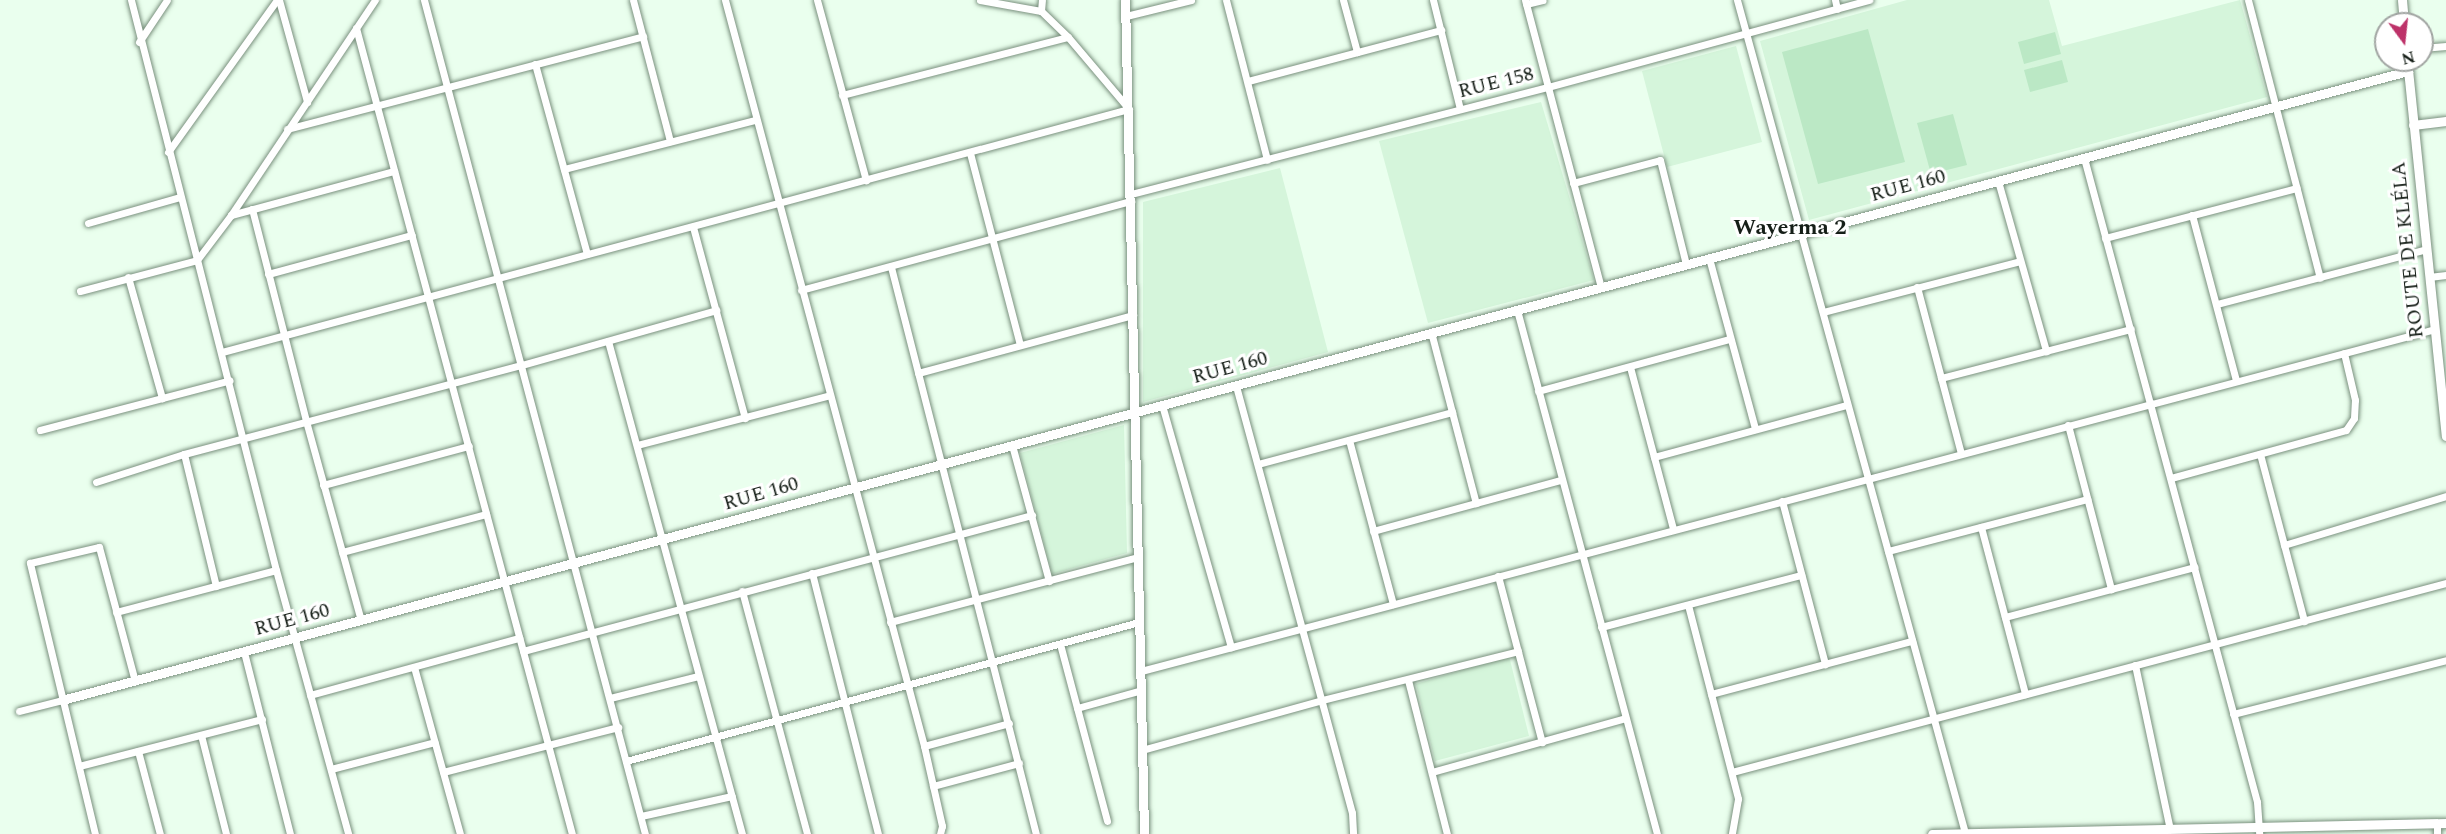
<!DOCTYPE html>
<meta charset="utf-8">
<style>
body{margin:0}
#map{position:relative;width:2446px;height:834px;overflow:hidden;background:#eaffee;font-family:Spectral,serif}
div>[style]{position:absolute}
.built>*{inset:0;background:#d5f5db}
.green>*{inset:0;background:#bbe8c5}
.roads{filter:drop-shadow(0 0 2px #7a917e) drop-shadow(0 0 2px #7a917e)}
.street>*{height:7px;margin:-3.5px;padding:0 3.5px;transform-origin:3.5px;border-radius:3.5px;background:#fff}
.secondary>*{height:9px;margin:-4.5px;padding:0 4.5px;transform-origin:4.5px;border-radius:4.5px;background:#fff}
span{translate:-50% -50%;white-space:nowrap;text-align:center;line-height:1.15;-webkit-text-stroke:6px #fff;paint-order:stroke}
.street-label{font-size:20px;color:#151e17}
.quarter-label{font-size:22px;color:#151e17;font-weight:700}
.north{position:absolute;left:2374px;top:12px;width:60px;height:60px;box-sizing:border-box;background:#fff;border:2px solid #a1a5a2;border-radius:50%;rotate:165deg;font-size:16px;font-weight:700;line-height:24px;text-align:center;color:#151e17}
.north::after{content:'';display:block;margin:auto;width:21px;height:27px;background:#bd3269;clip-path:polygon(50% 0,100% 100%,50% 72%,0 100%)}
</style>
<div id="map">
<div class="built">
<i style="clip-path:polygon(1907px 0,2049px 0,2062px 46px,2240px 0,2267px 97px,1809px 220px,1760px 41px)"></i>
<i style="clip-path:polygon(1736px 46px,1762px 142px,1667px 167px,1642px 71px)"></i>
<i style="clip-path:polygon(1541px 102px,1594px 280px,1428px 323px,1379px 141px)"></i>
<i style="clip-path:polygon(1280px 168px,1328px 352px,1143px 402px,1143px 202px)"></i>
<i style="clip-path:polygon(1124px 425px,1127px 553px,1052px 574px,1020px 453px)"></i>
<i style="clip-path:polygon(1509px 656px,1529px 736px,1435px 761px,1416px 684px)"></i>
</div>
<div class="green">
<i style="clip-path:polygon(1868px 29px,1905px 162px,1818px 184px,1782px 52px)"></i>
<i style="clip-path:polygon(2055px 32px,2061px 54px,2024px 64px,2018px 42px)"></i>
<i style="clip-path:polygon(2062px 60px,2068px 82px,2030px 92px,2024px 70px)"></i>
<i style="clip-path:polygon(1953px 114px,1967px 165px,1931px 174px,1917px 123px)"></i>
</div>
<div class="roads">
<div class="street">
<i style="left:131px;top:0;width:588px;rotate:75.73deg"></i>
<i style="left:276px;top:570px;width:274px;rotate:74.7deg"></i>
<i style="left:279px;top:0;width:106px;rotate:74.6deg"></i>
<i style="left:424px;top:0;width:863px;rotate:75.16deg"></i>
<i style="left:633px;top:0;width:146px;rotate:75.3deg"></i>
<i style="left:725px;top:0;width:772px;rotate:75.06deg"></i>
<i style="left:924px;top:746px;width:82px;rotate:77.3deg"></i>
<i style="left:942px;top:826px;width:8px;rotate:104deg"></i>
<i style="left:817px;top:0;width:187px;rotate:74.8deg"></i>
<i style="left:1226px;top:0;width:165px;rotate:75.6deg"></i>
<i style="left:1343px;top:0;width:54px;rotate:74.9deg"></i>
<i style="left:1433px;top:0;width:112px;rotate:76.1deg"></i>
<i style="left:1525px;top:0;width:297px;rotate:75.2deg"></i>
<i style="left:1737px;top:0;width:864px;rotate:74.69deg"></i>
<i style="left:1835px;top:0;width:9px;rotate:77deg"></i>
<i style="left:2248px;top:0;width:287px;rotate:75.5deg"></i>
<i style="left:1526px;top:4px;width:17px;rotate:-13deg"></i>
<i style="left:1041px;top:11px;width:11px;rotate:-85deg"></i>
<i style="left:1126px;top:16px;width:67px;rotate:-13.8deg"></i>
<i style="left:356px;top:28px;width:834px;rotate:75deg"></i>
<i style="left:139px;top:42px;width:50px;rotate:-56.3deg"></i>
<i style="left:2422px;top:48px;width:24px;rotate:-5deg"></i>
<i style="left:535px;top:64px;width:197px;rotate:74.7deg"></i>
<i style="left:1248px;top:81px;width:200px;rotate:-14.8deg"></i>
<i style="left:842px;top:95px;width:233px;rotate:-14.4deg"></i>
<i style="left:287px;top:129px;width:368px;rotate:-14.6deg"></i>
<i style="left:168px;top:152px;width:187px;rotate:-54.4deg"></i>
<i style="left:970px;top:153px;width:198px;rotate:75.4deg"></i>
<i style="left:2084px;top:158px;width:667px;rotate:74.96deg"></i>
<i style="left:2257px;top:802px;width:32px;rotate:86deg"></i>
<i style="left:564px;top:169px;width:197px;rotate:-14.4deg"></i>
<i style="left:1998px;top:181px;width:177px;rotate:74.2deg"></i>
<i style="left:1573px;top:183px;width:90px;rotate:-14.8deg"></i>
<i style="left:1660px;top:160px;width:107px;rotate:76deg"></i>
<i style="left:1131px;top:194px;width:431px;rotate:-14.4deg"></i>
<i style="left:1548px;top:87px;width:333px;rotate:-15.2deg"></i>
<i style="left:252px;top:209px;width:219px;rotate:75.7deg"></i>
<i style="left:306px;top:421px;width:206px;rotate:74.6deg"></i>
<i style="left:231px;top:215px;width:169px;rotate:-15.1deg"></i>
<i style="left:2192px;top:215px;width:171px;rotate:75.1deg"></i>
<i style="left:88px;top:223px;width:96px;rotate:-15.8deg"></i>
<i style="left:693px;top:227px;width:198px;rotate:74.8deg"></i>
<i style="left:2105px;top:238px;width:198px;rotate:-14.6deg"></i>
<i style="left:1709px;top:258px;width:177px;rotate:74.9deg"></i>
<i style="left:891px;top:267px;width:585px;rotate:75.66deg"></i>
<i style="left:268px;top:274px;width:149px;rotate:-15.2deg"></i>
<i style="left:128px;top:277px;width:126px;rotate:74.3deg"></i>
<i style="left:2429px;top:277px;width:17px;rotate:-7deg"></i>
<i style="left:1917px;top:287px;width:172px;rotate:75.2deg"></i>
<i style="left:801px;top:290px;width:342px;rotate:-15.1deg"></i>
<i style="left:80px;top:291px;width:121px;rotate:-14.8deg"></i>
<i style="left:197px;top:260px;width:56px;rotate:-52.9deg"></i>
<i style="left:231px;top:215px;width:259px;rotate:-56.2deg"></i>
<i style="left:2217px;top:304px;width:216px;rotate:-14.7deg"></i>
<i style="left:1517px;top:310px;width:542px;rotate:75.04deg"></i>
<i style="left:1823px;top:312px;width:203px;rotate:-14.5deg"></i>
<i style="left:1431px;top:332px;width:177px;rotate:75.3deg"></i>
<i style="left:608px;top:341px;width:511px;rotate:74.79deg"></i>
<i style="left:222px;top:352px;width:939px;rotate:-15deg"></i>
<i style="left:1129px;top:109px;width:94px;rotate:-130.3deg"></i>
<i style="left:1068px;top:37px;width:37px;rotate:-136deg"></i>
<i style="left:1041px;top:11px;width:62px;rotate:-169.8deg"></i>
<i style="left:1630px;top:367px;width:168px;rotate:75.1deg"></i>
<i style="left:918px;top:373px;width:223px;rotate:-15.1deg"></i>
<i style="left:1941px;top:378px;width:196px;rotate:-14.5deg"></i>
<i style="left:1236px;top:386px;width:442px;rotate:74.8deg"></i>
<i style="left:1352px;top:813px;width:21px;rotate:87deg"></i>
<i style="left:1538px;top:391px;width:199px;rotate:-15.2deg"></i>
<i style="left:1162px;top:405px;width:252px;rotate:74.1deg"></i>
<i style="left:2068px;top:425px;width:170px;rotate:75.3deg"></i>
<i style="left:40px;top:430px;width:196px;rotate:-14.7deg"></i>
<i style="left:1349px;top:440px;width:170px;rotate:75deg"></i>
<i style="left:637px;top:445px;width:199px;rotate:-14.5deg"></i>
<i style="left:1012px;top:445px;width:141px;rotate:74.8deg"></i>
<i style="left:184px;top:454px;width:136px;rotate:76.4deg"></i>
<i style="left:2260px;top:454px;width:173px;rotate:75.2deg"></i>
<i style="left:1654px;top:457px;width:200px;rotate:-15.1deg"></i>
<i style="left:1258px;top:464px;width:201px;rotate:-15deg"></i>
<i style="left:2171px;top:478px;width:181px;rotate:-15.3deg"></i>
<i style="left:2346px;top:430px;width:14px;rotate:-56deg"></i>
<i style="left:2354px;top:418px;width:18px;rotate:-87deg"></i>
<i style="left:2355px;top:400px;width:48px;rotate:-103.2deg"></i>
<i style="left:96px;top:482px;width:92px;rotate:-17.7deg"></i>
<i style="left:184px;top:454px;width:350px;rotate:-14.8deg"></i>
<i style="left:522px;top:365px;width:202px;rotate:-15.8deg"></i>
<i style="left:323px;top:485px;width:151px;rotate:-15deg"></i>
<i style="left:1782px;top:501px;width:169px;rotate:75.2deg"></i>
<i style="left:1981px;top:527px;width:173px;rotate:75.2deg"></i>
<i style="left:1373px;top:531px;width:195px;rotate:-15.2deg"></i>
<i style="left:2284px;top:545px;width:169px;rotate:-16.8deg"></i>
<i style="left:1888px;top:551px;width:206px;rotate:-14.6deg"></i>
<i style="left:342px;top:552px;width:149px;rotate:-14.8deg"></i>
<i style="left:812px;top:573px;width:269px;rotate:75.8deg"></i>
<i style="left:1498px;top:576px;width:172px;rotate:75.2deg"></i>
<i style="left:742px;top:591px;width:252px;rotate:75deg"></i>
<i style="left:1688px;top:605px;width:200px;rotate:75.5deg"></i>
<i style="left:1738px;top:799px;width:36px;rotate:100deg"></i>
<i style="left:116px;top:612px;width:165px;rotate:-14.7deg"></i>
<i style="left:2005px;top:617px;width:196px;rotate:-14.8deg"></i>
<i style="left:890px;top:622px;width:256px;rotate:-14.7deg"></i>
<i style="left:1601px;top:627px;width:207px;rotate:-14.6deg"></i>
<i style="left:1060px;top:644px;width:183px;rotate:75.1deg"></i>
<i style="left:523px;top:651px;width:527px;rotate:-14.96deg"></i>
<i style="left:244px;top:652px;width:188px;rotate:75.8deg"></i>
<i style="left:2135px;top:665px;width:168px;rotate:78deg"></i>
<i style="left:414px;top:667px;width:173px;rotate:74.6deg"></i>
<i style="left:1141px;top:671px;width:1338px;rotate:-14.8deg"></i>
<i style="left:1408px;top:680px;width:159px;rotate:75.8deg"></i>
<i style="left:1711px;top:694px;width:208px;rotate:-14.8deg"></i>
<i style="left:310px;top:695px;width:217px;rotate:-15.3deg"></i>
<i style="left:610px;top:698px;width:91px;rotate:-14deg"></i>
<i style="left:1077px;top:708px;width:67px;rotate:-15.5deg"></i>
<i style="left:19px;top:711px;width:44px;rotate:-14.3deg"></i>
<i style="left:2233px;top:714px;width:220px;rotate:-14.2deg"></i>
<i style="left:201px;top:735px;width:102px;rotate:75.8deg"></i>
<i style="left:924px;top:746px;width:88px;rotate:-15.1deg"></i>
<i style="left:1142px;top:750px;width:187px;rotate:-15.5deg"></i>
<i style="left:1322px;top:700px;width:202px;rotate:-14deg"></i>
<i style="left:138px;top:751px;width:86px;rotate:75.2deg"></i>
<i style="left:626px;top:761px;width:531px;rotate:-15.16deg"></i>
<i style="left:79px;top:766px;width:189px;rotate:-14.4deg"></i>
<i style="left:331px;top:769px;width:107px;rotate:-14.6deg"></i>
<i style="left:443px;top:772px;width:181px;rotate:-14.4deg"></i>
<i style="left:1432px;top:772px;width:200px;rotate:-15.6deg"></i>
<i style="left:1732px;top:772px;width:739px;rotate:-14.83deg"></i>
<i style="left:933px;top:786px;width:89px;rotate:-15deg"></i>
<i style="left:641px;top:816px;width:93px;rotate:-12.4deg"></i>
<i style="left:2437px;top:823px;width:11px;rotate:90deg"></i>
<i style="left:95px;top:834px;width:279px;rotate:-103.5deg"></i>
<i style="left:30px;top:563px;width:71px;rotate:-13.1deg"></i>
<i style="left:99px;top:547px;width:139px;rotate:75deg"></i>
</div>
<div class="secondary">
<i style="left:1125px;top:0;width:834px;rotate:88.69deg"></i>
<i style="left:2402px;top:0;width:24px;rotate:85deg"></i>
<i style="left:2407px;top:60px;width:378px;rotate:84.1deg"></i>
<i style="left:2413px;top:125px;width:33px;rotate:-7deg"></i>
<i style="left:62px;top:700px;width:2429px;rotate:-15.01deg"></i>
<i style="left:1932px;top:834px;width:514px;rotate:-1.23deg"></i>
</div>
</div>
<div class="street-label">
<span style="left:1496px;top:83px;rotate:-14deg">RUE 158</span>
<span style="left:1908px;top:186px;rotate:-15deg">RUE 160</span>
<span style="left:2408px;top:250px;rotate:-96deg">ROUTE DE KLÉLA</span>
<span style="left:1230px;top:368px;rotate:-15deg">RUE 160</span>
<span style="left:761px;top:494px;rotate:-16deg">RUE 160</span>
<span style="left:292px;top:620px;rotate:-15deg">RUE 160</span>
</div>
<div class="quarter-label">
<span style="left:1790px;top:228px">Wayerma 2</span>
</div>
<div class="north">N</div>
</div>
